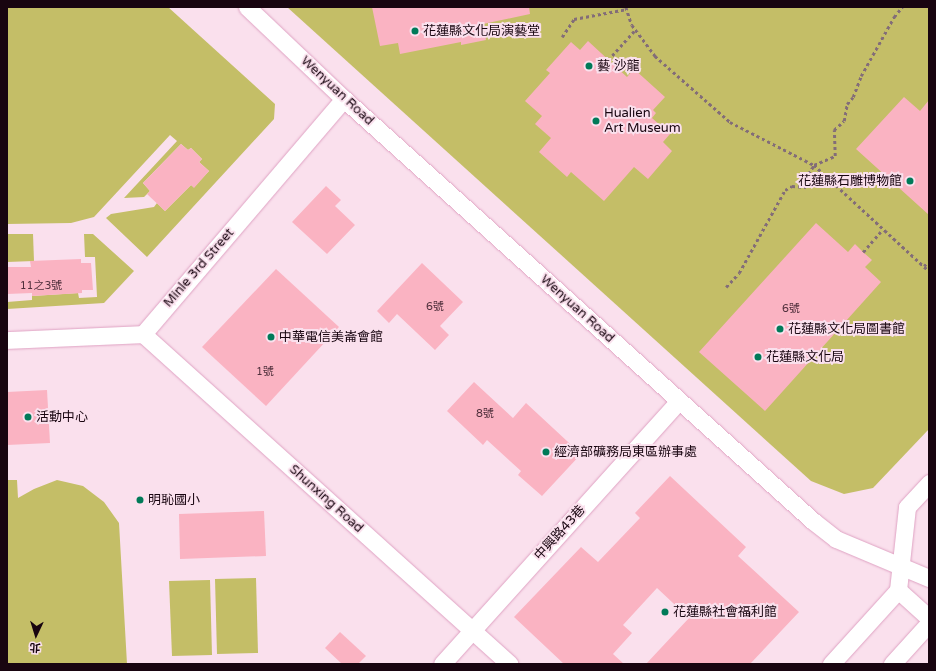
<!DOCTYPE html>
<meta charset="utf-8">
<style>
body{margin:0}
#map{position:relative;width:936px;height:671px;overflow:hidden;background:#fae0ed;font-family:"Varela Round","Noto Sans TC",sans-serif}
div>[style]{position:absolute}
.green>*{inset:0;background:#c4be67}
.building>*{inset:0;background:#fab3c2}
.path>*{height:2.5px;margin-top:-1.25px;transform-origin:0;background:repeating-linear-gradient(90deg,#836d78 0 3px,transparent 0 6px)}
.roads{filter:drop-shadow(0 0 1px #dfa2c3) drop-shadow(0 0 1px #dfa2c3)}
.minor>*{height:17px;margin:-8.5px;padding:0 8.5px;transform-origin:8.5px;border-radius:8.5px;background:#fff}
.dots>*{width:11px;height:11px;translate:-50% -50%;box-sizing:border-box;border:2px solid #fae0ed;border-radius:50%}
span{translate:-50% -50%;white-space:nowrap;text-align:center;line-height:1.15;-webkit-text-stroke:4px #fae0ed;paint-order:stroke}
.number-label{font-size:11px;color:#50303c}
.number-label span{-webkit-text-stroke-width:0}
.poi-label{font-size:13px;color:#180510}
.left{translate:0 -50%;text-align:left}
.right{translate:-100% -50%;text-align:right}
.street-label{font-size:13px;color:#180510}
.frame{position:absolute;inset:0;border:8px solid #180510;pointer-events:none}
.north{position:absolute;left:16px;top:615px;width:40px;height:40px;-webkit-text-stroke:3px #fae0ed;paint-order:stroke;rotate:184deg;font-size:11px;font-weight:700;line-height:16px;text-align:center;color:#180510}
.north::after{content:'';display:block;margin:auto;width:14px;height:18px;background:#180510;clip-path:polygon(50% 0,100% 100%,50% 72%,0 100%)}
</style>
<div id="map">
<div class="green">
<i style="clip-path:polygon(7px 7px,168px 7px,275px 104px,274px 119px,147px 257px,106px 218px,111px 214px,154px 207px,157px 203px,165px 211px,191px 185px,194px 187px,209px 171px,199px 162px,202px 159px,191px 148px,188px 150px,181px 144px,143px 183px,150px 191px,144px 197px,124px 198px,177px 141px,170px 135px,94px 217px,71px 223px,7px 224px)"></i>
<i style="clip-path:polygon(287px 7px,929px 7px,929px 429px,873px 488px,844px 494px,811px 481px)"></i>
<i style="clip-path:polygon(7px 234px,33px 234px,34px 261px,7px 262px)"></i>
<i style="clip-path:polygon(84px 234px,93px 234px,134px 271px,104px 303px,7px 309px,7px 302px,32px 300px,32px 296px,78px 293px,79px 298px,97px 297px,95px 257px,85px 257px)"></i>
<i style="clip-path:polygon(7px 480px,17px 480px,18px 498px,34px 489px,57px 480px,83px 486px,104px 502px,119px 523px,127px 664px,7px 664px)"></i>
<i style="clip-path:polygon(256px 578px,258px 653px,217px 654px,215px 579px)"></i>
<i style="clip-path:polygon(210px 580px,212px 655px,172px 656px,169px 581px)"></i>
</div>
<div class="building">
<i style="clip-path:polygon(372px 7px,529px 7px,530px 14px,483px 24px,486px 40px,461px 45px,461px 42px,400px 54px,398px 43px,380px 46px)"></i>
<i style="clip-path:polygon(588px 41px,627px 77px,634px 69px,665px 97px,653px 110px,656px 113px,652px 118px,670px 134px,663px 142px,672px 151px,648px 179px,634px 167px,604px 201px,571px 172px,567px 177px,539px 152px,551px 138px,535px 124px,542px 116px,525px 101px,550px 73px,546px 70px,571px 42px,580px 50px)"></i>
<i style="clip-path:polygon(904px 97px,920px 111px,929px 100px,929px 215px,856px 149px)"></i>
<i style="clip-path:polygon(181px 144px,188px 150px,191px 148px,202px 159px,199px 162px,209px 171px,194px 188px,191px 185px,165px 211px,147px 194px,150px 191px,143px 183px)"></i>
<i style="clip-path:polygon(326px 186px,341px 200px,335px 206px,355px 225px,327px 254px,292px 222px)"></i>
<i style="clip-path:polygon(816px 223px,848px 252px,855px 244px,863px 252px,872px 260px,865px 267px,881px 282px,765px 411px,699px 352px)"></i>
<i style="clip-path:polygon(81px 259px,81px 263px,91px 263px,93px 290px,82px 290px,82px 293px,32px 296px,32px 293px,7px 294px,7px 267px,31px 267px,30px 261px)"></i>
<i style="clip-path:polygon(422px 263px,463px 302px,440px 326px,449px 335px,435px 350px,397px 314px,389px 323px,377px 311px)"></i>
<i style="clip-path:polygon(276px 269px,339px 327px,266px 406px,202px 347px)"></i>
<i style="clip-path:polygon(474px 382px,513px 418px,526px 403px,581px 454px,542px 496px,518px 475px,521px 471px,487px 440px,483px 445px,447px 411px)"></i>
<i style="clip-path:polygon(47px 390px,50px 443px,7px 445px,7px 392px)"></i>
<i style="clip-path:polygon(670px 476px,746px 547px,738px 556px,799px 612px,750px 664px,646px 664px,689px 618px,657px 588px,623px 625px,632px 633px,613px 654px,624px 664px,564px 664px,514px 617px,581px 547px,598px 562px,640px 518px,635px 513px)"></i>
<i style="clip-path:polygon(264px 511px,266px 556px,180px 559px,179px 514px)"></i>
<i style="clip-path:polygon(340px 632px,366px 656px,358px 664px,342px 664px,325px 648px)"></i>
</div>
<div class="path">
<i style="left:626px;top:7px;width:19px;rotate:72deg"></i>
<i style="left:632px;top:25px;width:39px;rotate:53deg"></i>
<i style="left:655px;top:56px;width:100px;rotate:41.3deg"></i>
<i style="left:730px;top:122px;width:94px;rotate:27.1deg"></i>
<i style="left:814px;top:165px;width:156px;rotate:42.7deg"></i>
<i style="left:562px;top:37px;width:22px;rotate:-56deg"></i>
<i style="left:574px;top:19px;width:54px;rotate:-10.7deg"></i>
<i style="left:608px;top:60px;width:40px;rotate:-48deg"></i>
<i style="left:863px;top:252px;width:30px;rotate:-49deg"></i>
<i style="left:924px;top:266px;width:7px;rotate:-45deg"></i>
<i style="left:726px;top:287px;width:19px;rotate:-47deg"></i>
<i style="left:739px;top:273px;width:95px;rotate:-61deg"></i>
<i style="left:785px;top:190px;width:8px;rotate:-30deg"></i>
<i style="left:792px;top:186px;width:14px;rotate:4deg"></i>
<i style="left:806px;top:187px;width:8px;rotate:-97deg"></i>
<i style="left:805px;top:179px;width:17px;rotate:-57deg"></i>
<i style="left:814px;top:165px;width:23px;rotate:-23deg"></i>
<i style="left:835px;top:156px;width:26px;rotate:-92deg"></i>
<i style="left:834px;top:130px;width:13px;rotate:-42deg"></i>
<i style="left:844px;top:121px;width:17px;rotate:-80deg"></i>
<i style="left:847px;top:104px;width:9px;rotate:-49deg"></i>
<i style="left:853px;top:97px;width:22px;rotate:-69deg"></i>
<i style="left:861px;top:76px;width:68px;rotate:-60.8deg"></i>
<i style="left:894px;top:17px;width:13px;rotate:-51deg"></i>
</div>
<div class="roads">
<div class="minor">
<i style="left:247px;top:7px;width:134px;rotate:43.5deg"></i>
<i style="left:344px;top:99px;width:631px;rotate:41.98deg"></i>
<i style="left:813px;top:521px;width:29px;rotate:38deg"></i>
<i style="left:836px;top:539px;width:101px;rotate:22.8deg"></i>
<i style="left:143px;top:334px;width:493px;rotate:42deg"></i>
<i style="left:7px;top:340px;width:136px;rotate:-2.5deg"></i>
<i style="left:143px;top:334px;width:309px;rotate:-49.5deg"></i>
<i style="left:898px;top:590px;width:42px;rotate:42.1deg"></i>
<i style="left:442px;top:664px;width:353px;rotate:-48deg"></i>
<i style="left:831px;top:664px;width:100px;rotate:-47.8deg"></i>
<i style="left:898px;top:590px;width:83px;rotate:-83.8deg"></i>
<i style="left:907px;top:507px;width:33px;rotate:-47deg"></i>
<i style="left:892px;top:664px;width:55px;rotate:-47.9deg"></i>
</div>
</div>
<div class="dots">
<i style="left:415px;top:31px;background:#007a58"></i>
<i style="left:589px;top:66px;background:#007a58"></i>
<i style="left:596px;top:121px;background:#007a58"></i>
<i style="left:910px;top:181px;background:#007a58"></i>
<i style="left:780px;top:329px;background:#007a58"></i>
<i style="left:271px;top:337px;background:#007a58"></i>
<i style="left:758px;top:357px;background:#007a58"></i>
<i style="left:28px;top:417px;background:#007a58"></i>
<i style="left:546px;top:452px;background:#007a58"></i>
<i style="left:140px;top:500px;background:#007a58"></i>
<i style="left:665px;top:612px;background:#007a58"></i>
</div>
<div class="number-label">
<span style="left:41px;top:286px">11之3號</span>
<span style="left:435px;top:307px">6號</span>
<span style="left:791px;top:309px">6號</span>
<span style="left:265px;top:372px">1號</span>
<span style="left:485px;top:414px">8號</span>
</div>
<div class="poi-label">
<span class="left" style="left:423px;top:31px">花蓮縣文化局演藝堂</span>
<span class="left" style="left:597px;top:66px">藝 沙龍</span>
<span class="left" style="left:604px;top:121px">Hualien<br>Art Museum</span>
<span class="right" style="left:902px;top:181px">花蓮縣石雕博物館</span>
<span class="left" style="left:788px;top:329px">花蓮縣文化局圖書館</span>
<span class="left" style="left:279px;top:337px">中華電信美崙會館</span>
<span class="left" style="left:766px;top:357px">花蓮縣文化局</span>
<span class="left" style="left:36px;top:417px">活動中心</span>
<span class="left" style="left:554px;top:452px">經濟部礦務局東區辦事處</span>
<span class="left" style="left:148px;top:500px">明恥國小</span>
<span class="left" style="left:673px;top:612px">花蓮縣社會福利館</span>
</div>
<div class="street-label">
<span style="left:337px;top:91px;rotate:43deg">Wenyuan Road</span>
<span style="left:199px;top:268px;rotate:-49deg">Minle 3rd Street</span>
<span style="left:577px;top:309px;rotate:42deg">Wenyuan Road</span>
<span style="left:326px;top:499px;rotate:42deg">Shunxing Road</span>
<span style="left:560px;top:533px;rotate:-48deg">中興路43巷</span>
</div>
<div class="frame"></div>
<div class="north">北</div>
</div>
